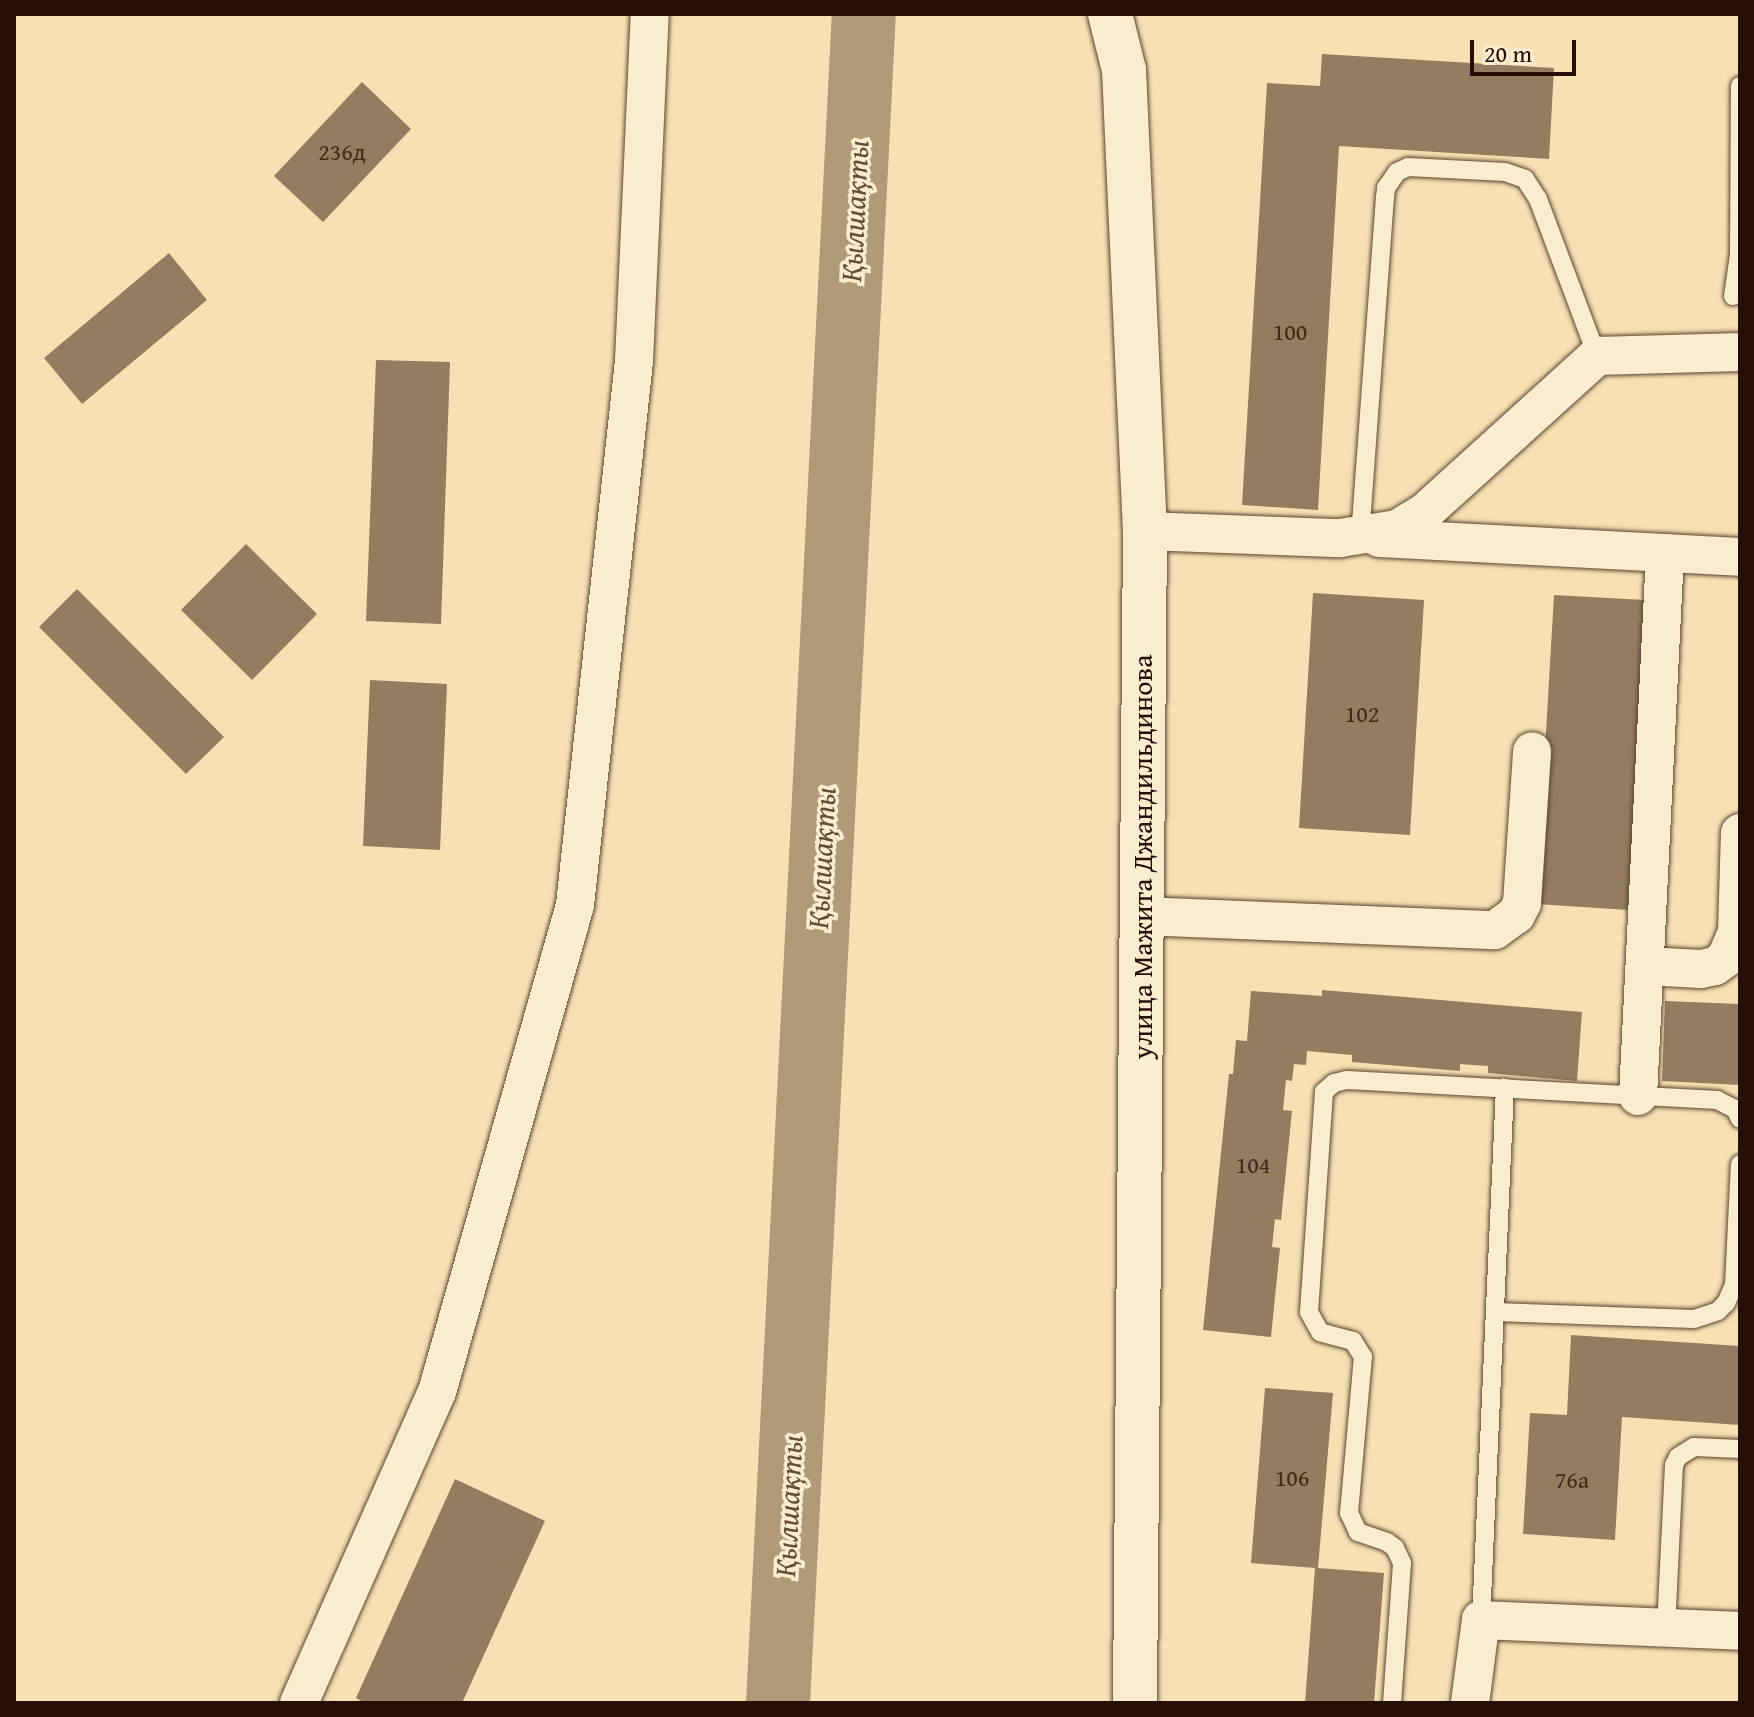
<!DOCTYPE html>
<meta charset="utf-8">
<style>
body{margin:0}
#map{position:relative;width:1754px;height:1717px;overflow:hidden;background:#f7e1b3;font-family:"Gentium Book Plus",serif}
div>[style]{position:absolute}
.river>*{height:64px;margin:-32px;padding:0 32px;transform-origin:32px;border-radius:32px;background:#b09a78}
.building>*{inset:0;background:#937c60}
.roads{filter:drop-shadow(0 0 2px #5a4431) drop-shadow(0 0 2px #5a4431)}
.lane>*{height:18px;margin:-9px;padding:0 9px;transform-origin:9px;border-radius:9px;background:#faecce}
.street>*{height:38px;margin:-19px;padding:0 19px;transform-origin:19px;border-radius:19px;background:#faecce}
.secondary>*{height:44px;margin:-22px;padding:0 22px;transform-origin:22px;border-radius:22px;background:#faecce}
span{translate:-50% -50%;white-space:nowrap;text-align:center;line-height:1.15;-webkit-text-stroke:7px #faecce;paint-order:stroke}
.number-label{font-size:24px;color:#412a1c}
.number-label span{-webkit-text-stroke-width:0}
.street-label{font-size:28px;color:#260f06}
.water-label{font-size:30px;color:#644e39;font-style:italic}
.frame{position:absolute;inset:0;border:16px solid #260f06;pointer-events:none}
.scale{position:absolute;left:1470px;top:40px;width:106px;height:36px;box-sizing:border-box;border:4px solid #260f06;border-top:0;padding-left:10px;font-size:24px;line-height:28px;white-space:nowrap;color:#260f06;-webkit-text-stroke:6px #faecce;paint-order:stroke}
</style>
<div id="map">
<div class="river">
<i style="left:778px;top:1703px;width:1691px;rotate:-87.09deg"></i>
</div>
<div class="building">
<i style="clip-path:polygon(1322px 54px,1554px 68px,1549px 159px,1339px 146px,1318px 510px,1242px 505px,1267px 83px,1320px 86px)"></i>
<i style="clip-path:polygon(362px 82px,411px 129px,323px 222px,274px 176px)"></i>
<i style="clip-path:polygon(169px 253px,207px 300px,82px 404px,44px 358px)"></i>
<i style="clip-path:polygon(376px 360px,450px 362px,441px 624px,366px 621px)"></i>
<i style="clip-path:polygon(246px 544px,317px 614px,252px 680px,181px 610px)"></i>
<i style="clip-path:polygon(77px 589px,224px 737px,186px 774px,39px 627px)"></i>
<i style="clip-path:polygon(1313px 593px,1424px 600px,1410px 835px,1299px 828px)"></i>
<i style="clip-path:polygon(1554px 595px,1645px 600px,1628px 910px,1536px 904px)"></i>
<i style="clip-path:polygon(370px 680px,447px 684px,440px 850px,363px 846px)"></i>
<i style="clip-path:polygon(1322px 990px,1582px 1012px,1577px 1081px,1488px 1073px,1488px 1066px,1460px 1064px,1460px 1071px,1352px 1062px,1352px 1055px,1307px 1051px,1306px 1065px,1294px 1064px,1292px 1081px,1286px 1080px,1283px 1110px,1292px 1111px,1281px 1220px,1275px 1219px,1272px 1247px,1280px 1248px,1271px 1337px,1203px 1330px,1229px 1074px,1233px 1074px,1236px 1040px,1247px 1041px,1251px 991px,1322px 996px)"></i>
<i style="clip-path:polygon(1665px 1001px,1740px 1004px,1740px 1085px,1662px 1081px)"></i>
<i style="clip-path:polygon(1571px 1335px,1740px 1346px,1740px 1425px,1622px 1417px,1615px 1540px,1523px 1534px,1530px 1413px,1567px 1415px)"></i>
<i style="clip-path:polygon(1265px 1388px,1333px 1393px,1318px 1568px,1384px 1573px,1374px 1703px,1305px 1703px,1315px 1568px,1251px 1563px)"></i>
<i style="clip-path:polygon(455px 1479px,545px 1521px,462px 1703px,365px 1703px,356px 1698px)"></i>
</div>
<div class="roads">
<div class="lane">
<i style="left:1733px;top:296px;width:41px;rotate:-81.7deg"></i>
<i style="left:1739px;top:255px;width:169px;rotate:-89.7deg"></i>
<i style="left:1360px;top:537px;width:340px;rotate:-85.8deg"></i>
<i style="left:1385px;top:198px;width:10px;rotate:-84deg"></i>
<i style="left:1386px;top:188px;width:19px;rotate:-55deg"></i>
<i style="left:1397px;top:172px;width:12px;rotate:-24deg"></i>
<i style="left:1408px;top:167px;width:97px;rotate:3deg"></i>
<i style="left:1505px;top:172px;width:21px;rotate:19deg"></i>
<i style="left:1525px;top:179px;width:24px;rotate:57deg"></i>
<i style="left:1538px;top:199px;width:168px;rotate:69.4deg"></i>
<i style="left:1495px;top:1312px;width:199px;rotate:2deg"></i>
<i style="left:1694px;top:1319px;width:25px;rotate:-18deg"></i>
<i style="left:1718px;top:1311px;width:11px;rotate:-45deg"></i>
<i style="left:1726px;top:1303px;width:20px;rotate:-66deg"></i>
<i style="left:1734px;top:1285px;width:121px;rotate:-87.2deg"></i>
<i style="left:1481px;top:1620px;width:533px;rotate:-87.42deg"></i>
<i style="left:1666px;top:1628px;width:163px;rotate:-87.2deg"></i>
<i style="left:1674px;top:1465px;width:9px;rotate:-63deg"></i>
<i style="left:1678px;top:1457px;width:19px;rotate:-32deg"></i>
<i style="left:1694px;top:1447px;width:46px;rotate:2.5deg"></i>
<i style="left:1392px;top:1703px;width:140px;rotate:-85.9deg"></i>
<i style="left:1402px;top:1563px;width:17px;rotate:-115deg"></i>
<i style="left:1395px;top:1548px;width:10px;rotate:-143deg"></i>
<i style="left:1387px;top:1542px;width:31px;rotate:-161deg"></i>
<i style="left:1358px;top:1532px;width:21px;rotate:-115deg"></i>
<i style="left:1349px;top:1513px;width:157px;rotate:-84.9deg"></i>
<i style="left:1363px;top:1357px;width:19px;rotate:-122deg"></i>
<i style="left:1353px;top:1341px;width:34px;rotate:-165deg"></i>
<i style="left:1320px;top:1332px;width:23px;rotate:-119deg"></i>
<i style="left:1309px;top:1312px;width:221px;rotate:-86.1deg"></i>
<i style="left:1324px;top:1092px;width:13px;rotate:-42deg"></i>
<i style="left:1334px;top:1083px;width:13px;rotate:-13deg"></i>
<i style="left:1347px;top:1080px;width:371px;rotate:3.1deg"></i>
<i style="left:1717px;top:1100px;width:20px;rotate:27deg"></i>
<i style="left:1735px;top:1109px;width:11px;rotate:63deg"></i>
</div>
<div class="street">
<i style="left:1145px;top:531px;width:195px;rotate:2.1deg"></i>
<i style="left:1340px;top:538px;width:58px;rotate:-9deg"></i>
<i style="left:1397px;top:529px;width:31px;rotate:-31deg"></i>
<i style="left:1424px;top:513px;width:234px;rotate:-42.2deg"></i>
<i style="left:1597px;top:356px;width:143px;rotate:-1.6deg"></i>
<i style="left:1379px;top:538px;width:361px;rotate:3deg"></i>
<i style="left:1141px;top:916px;width:354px;rotate:2.3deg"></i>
<i style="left:1495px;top:930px;width:26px;rotate:-36deg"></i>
<i style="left:1516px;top:915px;width:13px;rotate:-63deg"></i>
<i style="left:1522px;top:903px;width:152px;rotate:-86.2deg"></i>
<i style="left:1645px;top:966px;width:56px;rotate:3.1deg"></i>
<i style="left:1701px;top:969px;width:14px;rotate:-12deg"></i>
<i style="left:1715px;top:966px;width:14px;rotate:-36deg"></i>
<i style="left:1726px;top:958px;width:28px;rotate:-67deg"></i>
<i style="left:1737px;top:932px;width:99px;rotate:-88.3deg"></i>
<i style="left:1638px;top:1096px;width:544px;rotate:-87.15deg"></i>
<i style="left:299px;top:1703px;width:340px;rotate:-66.1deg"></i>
<i style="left:437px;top:1392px;width:506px;rotate:-74.18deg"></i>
<i style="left:575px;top:905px;width:547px;rotate:-83.81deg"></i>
<i style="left:634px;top:361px;width:347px;rotate:-87.4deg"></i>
<i style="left:1470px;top:1703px;width:84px;rotate:-82.5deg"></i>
<i style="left:1481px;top:1620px;width:259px;rotate:2.4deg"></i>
</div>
<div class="secondary">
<i style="left:1110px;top:14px;width:58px;rotate:76deg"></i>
<i style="left:1124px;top:70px;width:461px;rotate:87.4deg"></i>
<i style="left:1145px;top:531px;width:1172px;rotate:90.49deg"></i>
</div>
</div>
<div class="number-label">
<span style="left:342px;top:152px">236д</span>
<span style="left:1290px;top:332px">100</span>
<span style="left:1362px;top:714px">102</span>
<span style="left:1253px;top:1165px">104</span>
<span style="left:1292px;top:1478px">106</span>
<span style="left:1572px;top:1480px">76а</span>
</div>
<div class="street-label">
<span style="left:1142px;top:857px;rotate:-90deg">улица Мажита Джандильдинова</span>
</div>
<div class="water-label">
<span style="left:854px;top:211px;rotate:-87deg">Қылшақты</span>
<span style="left:821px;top:858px;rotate:-87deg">Қылшақты</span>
<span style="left:788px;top:1506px;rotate:-87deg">Қылшақты</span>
</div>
<div class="frame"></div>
<div class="scale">20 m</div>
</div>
